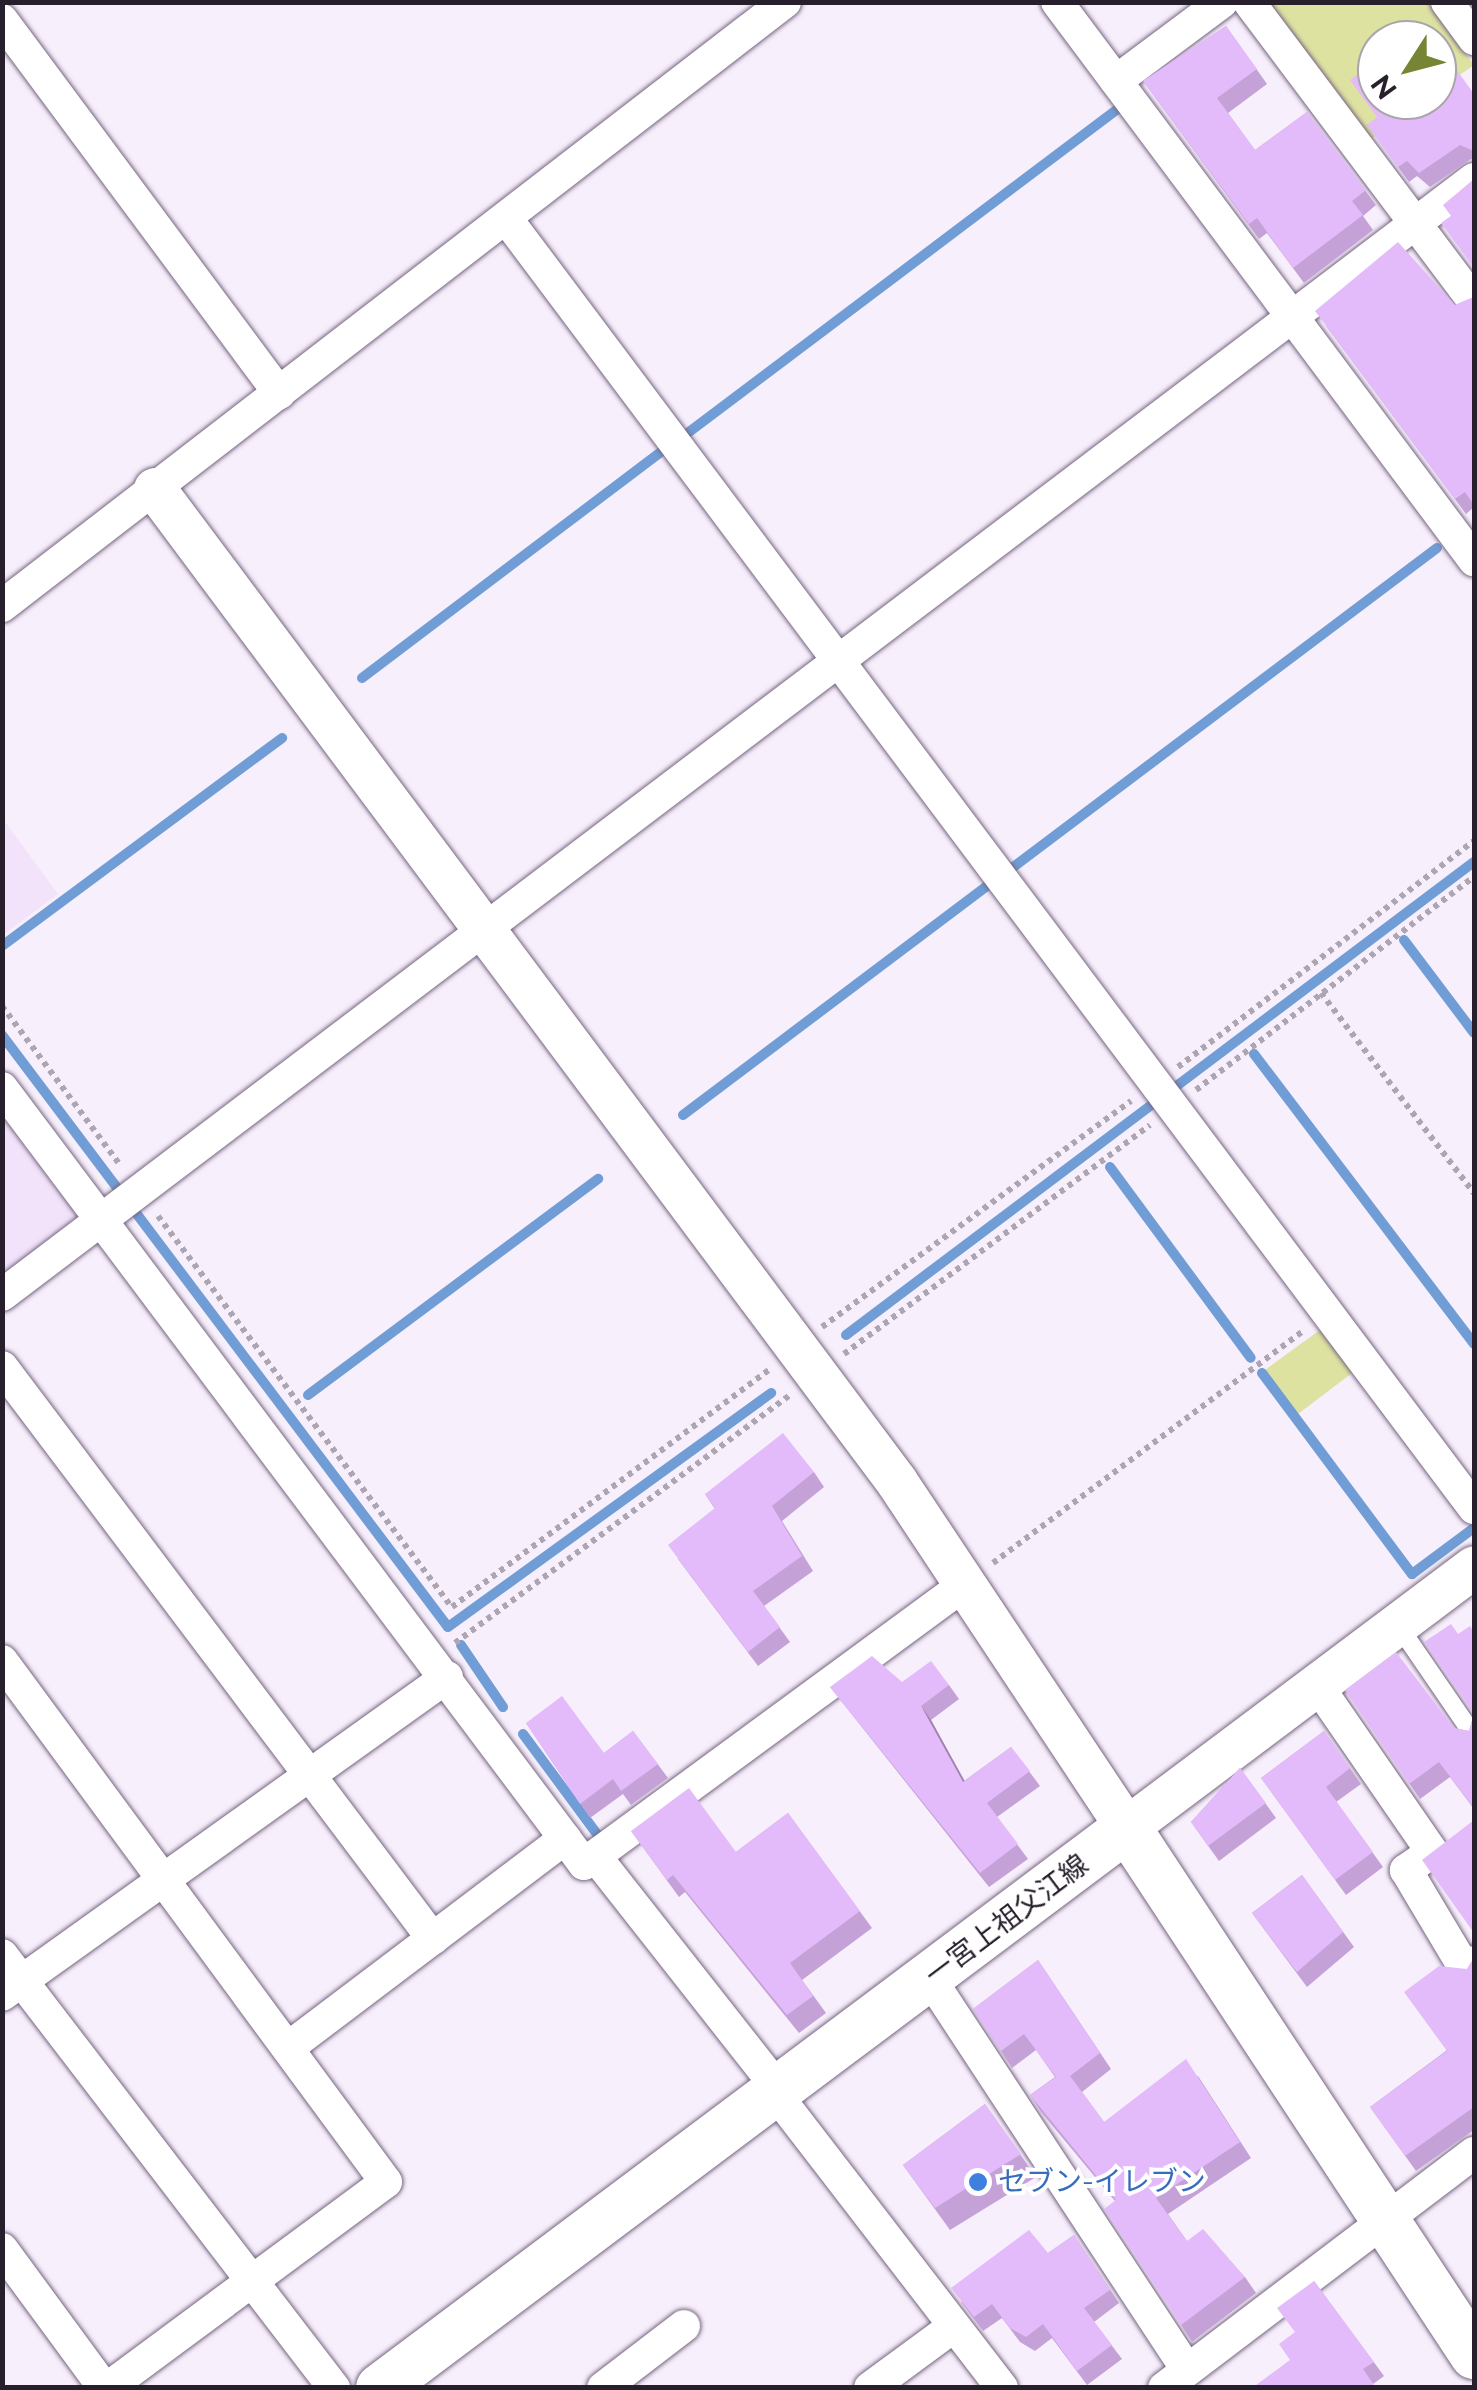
<!DOCTYPE html>
<meta charset="utf-8">
<style>
body{margin:0}
#map{position:relative;width:1477px;height:2390px;overflow:hidden;background:#f7effb;font-family:Raleway,"Noto Sans JP",sans-serif}
div>[style]{position:absolute}
.built>*{inset:0;background:#f2e3fa}
.green>*{inset:0;background:#dee2a1}
.stream>*{height:10px;margin:-5px;padding:0 5px;transform-origin:5px;border-radius:5px;background:#719dd6}
.path>*{height:6px;margin-top:-3px;transform-origin:0;background:repeating-linear-gradient(90deg,#ada5b1 0 5px,transparent 0 10px)}
.roads{filter:drop-shadow(0 0 2px #766580) drop-shadow(0 0 2px #766580)}
.service>*{height:18px;margin:-9px;padding:0 9px;transform-origin:9px;border-radius:9px;background:#fff}
.minor>*{height:32px;margin:-16px;padding:0 16px;transform-origin:16px;border-radius:16px;background:#fff}
.tertiary>*{height:42px;margin:-21px;padding:0 21px;transform-origin:21px;border-radius:21px;background:#fff}
.secondary>*{height:48px;margin:-24px;padding:0 24px;transform-origin:24px;border-radius:24px;background:#fff}
.wall>*{inset:0;background:#c4a1d7}
.shaded-wall>*{inset:0;background:#a083af}
.building>*{inset:0;background:#e4bbfa}
.dots>*{width:28px;height:28px;translate:-50% -50%;box-sizing:border-box;border:5px solid #fff;border-radius:50%}
span{translate:-50% -50%;white-space:nowrap;text-align:center;line-height:1.15;-webkit-text-stroke:8px #fff;paint-order:stroke}
.street-label{font-size:28px;color:#271f2b}
.shop-label{font-size:28px;color:#366cbe}
.left{translate:0 -50%;text-align:left}
.frame{position:absolute;inset:0;border:5px solid #271f2b;pointer-events:none}
.north{position:absolute;left:1357px;top:20px;width:100px;height:100px;box-sizing:border-box;background:#fff;border:2px solid #a9a5aa;border-radius:50%;rotate:234deg;font-size:28px;font-weight:700;line-height:40px;text-align:center;color:#271f2b}
.north::after{content:'';display:block;margin:auto;width:35px;height:45px;background:#758533;clip-path:polygon(50% 0,100% 100%,50% 72%,0 100%)}
</style>
<div id="map">
<div class="built">
<i style="clip-path:polygon(3px 819px,58px 894px,3px 935px)"></i>
<i style="clip-path:polygon(3px 1118px,78px 1217px,3px 1276px)"></i>
</div>
<div class="green">
<i style="clip-path:polygon(1269px 3px,1428px 3px,1474px 65px,1437px 91px,1437px 40px,1377px 40px,1377px 100px,1425px 100px,1370px 140px)"></i>
<i style="clip-path:polygon(1324px 1327px,1356px 1370px,1298px 1414px,1265px 1370px)"></i>
</div>
<div class="stream">
<i style="left:689px;top:432px;width:538px;rotate:-37deg"></i>
<i style="left:362px;top:678px;width:378px;rotate:-37.1deg"></i>
<i style="left:1012px;top:868px;width:532px;rotate:-36.98deg"></i>
<i style="left:1404px;top:940px;width:116px;rotate:53deg"></i>
<i style="left:2px;top:946px;width:349px;rotate:-36.6deg"></i>
<i style="left:2px;top:1035px;width:741px;rotate:53.01deg"></i>
<i style="left:448px;top:1627px;width:399px;rotate:-35.9deg"></i>
<i style="left:1254px;top:1054px;width:364px;rotate:52.8deg"></i>
<i style="left:683px;top:1115px;width:386px;rotate:-37deg"></i>
<i style="left:1110px;top:1167px;width:237px;rotate:53.6deg"></i>
<i style="left:846px;top:1335px;width:786px;rotate:-36.99deg"></i>
<i style="left:1262px;top:1373px;width:251px;rotate:53.3deg"></i>
<i style="left:1412px;top:1574px;width:77px;rotate:-36.6deg"></i>
<i style="left:308px;top:1395px;width:362px;rotate:-36.7deg"></i>
<i style="left:461px;top:1645px;width:75px;rotate:55.9deg"></i>
<i style="left:523px;top:1734px;width:129px;rotate:53.5deg"></i>
</div>
<div class="path">
<i style="left:1321px;top:993px;width:252px;rotate:52.6deg"></i>
<i style="left:2px;top:1006px;width:199px;rotate:53.4deg"></i>
<i style="left:1178px;top:1067px;width:372px;rotate:-37.4deg"></i>
<i style="left:1196px;top:1090px;width:350px;rotate:-37.5deg"></i>
<i style="left:158px;top:1216px;width:489px;rotate:53.1deg"></i>
<i style="left:452px;top:1607px;width:397px;rotate:-36.8deg"></i>
<i style="left:822px;top:1327px;width:383px;rotate:-36.2deg"></i>
<i style="left:844px;top:1354px;width:382px;rotate:-36.8deg"></i>
<i style="left:993px;top:1563px;width:387px;rotate:-36.8deg"></i>
<i style="left:455px;top:1643px;width:417px;rotate:-36.5deg"></i>
</div>
<div class="roads">
<div class="service">
<i style="left:1398px;top:1625px;width:135px;rotate:55.6deg"></i>
</div>
<div class="minor">
<i style="left:1057px;top:2px;width:697px;rotate:53.23deg"></i>
<i style="left:1249px;top:2px;width:375px;rotate:53.1deg"></i>
<i style="left:1447px;top:2px;width:46px;rotate:53.9deg"></i>
<i style="left:2px;top:20px;width:465px;rotate:53.4deg"></i>
<i style="left:1116px;top:81px;width:132px;rotate:-36.7deg"></i>
<i style="left:506px;top:218px;width:1613px;rotate:53.12deg"></i>
<i style="left:2px;top:606px;width:989px;rotate:-37.65deg"></i>
<i style="left:2px;top:1088px;width:970px;rotate:53.13deg"></i>
<i style="left:584px;top:1864px;width:14px;rotate:-36deg"></i>
<i style="left:595px;top:1856px;width:298px;rotate:51.8deg"></i>
<i style="left:2px;top:1295px;width:1847px;rotate:-37.17deg"></i>
<i style="left:2px;top:1367px;width:716px;rotate:53deg"></i>
<i style="left:2px;top:1661px;width:647px;rotate:53.61deg"></i>
<i style="left:386px;top:2182px;width:346px;rotate:143.5deg"></i>
<i style="left:1317px;top:1685px;width:203px;rotate:55.4deg"></i>
<i style="left:1432px;top:1852px;width:32px;rotate:145deg"></i>
<i style="left:1406px;top:1870px;width:115px;rotate:59.2deg"></i>
<i style="left:1465px;top:1969px;width:11px;rotate:-38deg"></i>
<i style="left:595px;top:1856px;width:458px;rotate:-36.3deg"></i>
<i style="left:2px;top:1955px;width:546px;rotate:52.52deg"></i>
<i style="left:929px;top:1977px;width:470px;rotate:56.7deg"></i>
<i style="left:2px;top:1995px;width:547px;rotate:-35.55deg"></i>
<i style="left:289px;top:2047px;width:346px;rotate:-37.1deg"></i>
<i style="left:775px;top:2093px;width:372px;rotate:52.4deg"></i>
<i style="left:2px;top:2249px;width:172px;rotate:53.7deg"></i>
<i style="left:603px;top:2388px;width:102px;rotate:-37.4deg"></i>
<i style="left:870px;top:2388px;width:104px;rotate:-36.4deg"></i>
<i style="left:1164px;top:2388px;width:389px;rotate:-37.2deg"></i>
</div>
<div class="tertiary">
<i style="left:155px;top:489px;width:1240px;rotate:53.23deg"></i>
<i style="left:897px;top:1482px;width:415px;rotate:56.4deg"></i>
<i style="left:1127px;top:1828px;width:434px;rotate:-36.9deg"></i>
</div>
<div class="secondary">
<i style="left:380px;top:2388px;width:934px;rotate:-36.86deg"></i>
<i style="left:1127px;top:1828px;width:631px;rotate:56.64deg"></i>
</div>
</div>
<div class="wall">
<i style="clip-path:polygon(1226px 26px,1267px 84px,1228px 113px,1255px 150px,1307px 112px,1376px 205px,1363px 216px,1373px 230px,1304px 283px,1267px 233px,1259px 239px,1143px 81px)"></i>
<i style="clip-path:polygon(1474px 94px,1474px 161px,1471px 159px,1430px 187px,1417px 176px,1409px 182px,1367px 125px)"></i>
<i style="clip-path:polygon(1474px 297px,1474px 507px,1466px 514px,1326px 326px,1455px 305px)"></i>
<i style="clip-path:polygon(814px 1472px,824px 1487px,782px 1521px,813px 1571px,764px 1606px,790px 1642px,758px 1666px,678px 1559px,715px 1509px,705px 1494px)"></i>
<i style="clip-path:polygon(1474px 1632px,1474px 1809px,1450px 1777px,1420px 1799px,1345px 1690px,1454px 1728px,1469px 1731px,1474px 1714px,1458px 1634px)"></i>
<i style="clip-path:polygon(949px 1685px,959px 1699px,931px 1720px,964px 1781px,1011px 1747px,1040px 1786px,997px 1817px,1028px 1859px,989px 1887px,830px 1687px)"></i>
<i style="clip-path:polygon(526px 1723px,604px 1753px,633px 1731px,668px 1778px,631px 1805px,623px 1794px,590px 1818px)"></i>
<i style="clip-path:polygon(1324px 1731px,1361px 1784px,1336px 1802px,1383px 1867px,1346px 1895px,1261px 1778px)"></i>
<i style="clip-path:polygon(1240px 1768px,1276px 1818px,1219px 1861px,1191px 1822px)"></i>
<i style="clip-path:polygon(788px 1813px,872px 1928px,802px 1980px,826px 2013px,799px 2033px,685px 1892px,679px 1897px,631px 1831px,736px 1852px)"></i>
<i style="clip-path:polygon(1302px 1875px,1354px 1947px,1307px 1987px,1252px 1913px)"></i>
<i style="clip-path:polygon(1474px 1958px,1474px 2130px,1416px 2171px,1370px 2107px,1446px 2051px,1467px 1969px)"></i>
<i style="clip-path:polygon(1038px 1960px,1111px 2069px,1082px 2092px,1104px 2122px,1198px 2076px,1251px 2158px,1168px 2214px,1187px 2241px,1245px 2277px,1256px 2293px,1192px 2342px,1181px 2325px,1115px 2201px,1041px 2112px,1030px 2095px,1055px 2077px,1036px 2050px,1012px 2068px,973px 2009px)"></i>
<i style="clip-path:polygon(985px 2104px,1036px 2177px,950px 2230px,903px 2165px)"></i>
<i style="clip-path:polygon(1074px 2235px,1119px 2303px,1094px 2322px,1122px 2359px,1087px 2385px,1052px 2338px,1035px 2351px,1020px 2342px,1002px 2318px,983px 2331px,961px 2302px,1048px 2253px)"></i>
<i style="clip-path:polygon(1314px 2281px,1384px 2376px,1373px 2384px,1295px 2333px)"></i>
</div>
<div class="shaded-wall">
<i style="clip-path:polygon(921px 1706px,931px 1720px,973px 1796px,963px 1782px)"></i>
</div>
<div class="building">
<i style="clip-path:polygon(1226px 26px,1257px 69px,1217px 98px,1255px 150px,1307px 112px,1366px 190px,1352px 201px,1363px 215px,1293px 268px,1257px 218px,1249px 224px,1143px 81px)"></i>
<i style="clip-path:polygon(1377px 60px,1377px 100px,1437px 100px,1437px 73px,1451px 62px,1474px 94px,1474px 151px,1460px 145px,1419px 173px,1407px 161px,1398px 167px,1367px 125px,1377px 117px,1350px 80px)"></i>
<i style="clip-path:polygon(1474px 179px,1474px 268px,1441px 223px,1451px 216px,1443px 205px)"></i>
<i style="clip-path:polygon(1398px 242px,1455px 305px,1474px 297px,1474px 505px,1465px 492px,1455px 499px,1315px 311px)"></i>
<i style="clip-path:polygon(783px 1433px,814px 1472px,772px 1506px,802px 1556px,753px 1591px,780px 1627px,748px 1652px,668px 1545px,715px 1508px,705px 1494px)"></i>
<i style="clip-path:polygon(1451px 1624px,1458px 1634px,1470px 1626px,1474px 1632px,1474px 1808px,1439px 1762px,1409px 1784px,1345px 1690px,1396px 1652px,1454px 1728px,1469px 1731px,1474px 1714px,1424px 1642px)"></i>
<i style="clip-path:polygon(872px 1656px,902px 1682px,931px 1661px,949px 1685px,921px 1706px,963px 1782px,1011px 1747px,1030px 1771px,987px 1803px,1018px 1844px,980px 1873px,830px 1687px)"></i>
<i style="clip-path:polygon(562px 1696px,604px 1753px,633px 1731px,658px 1764px,621px 1791px,613px 1779px,580px 1804px,526px 1723px)"></i>
<i style="clip-path:polygon(1324px 1731px,1350px 1768px,1326px 1787px,1373px 1852px,1335px 1880px,1261px 1778px)"></i>
<i style="clip-path:polygon(1240px 1768px,1266px 1803px,1208px 1846px,1191px 1822px)"></i>
<i style="clip-path:polygon(689px 1788px,736px 1852px,788px 1813px,860px 1911px,790px 1963px,813px 1996px,787px 2015px,673px 1875px,667px 1880px,631px 1831px)"></i>
<i style="clip-path:polygon(1474px 1820px,1474px 1933px,1422px 1860px)"></i>
<i style="clip-path:polygon(1302px 1875px,1343px 1932px,1297px 1972px,1252px 1913px)"></i>
<i style="clip-path:polygon(1474px 1958px,1474px 1983px,1472px 1985px,1474px 1988px,1474px 2107px,1405px 2156px,1370px 2107px,1447px 2051px,1404px 1992px,1439px 1966px,1467px 1969px)"></i>
<i style="clip-path:polygon(1038px 1960px,1100px 2053px,1070px 2076px,1104px 2122px,1186px 2059px,1240px 2142px,1156px 2198px,1187px 2241px,1203px 2229px,1245px 2277px,1181px 2325px,1104px 2209px,1116px 2200px,1030px 2095px,1056px 2077px,1024px 2034px,1001px 2051px,973px 2009px)"></i>
<i style="clip-path:polygon(985px 2104px,1021px 2154px,935px 2208px,903px 2165px)"></i>
<i style="clip-path:polygon(1029px 2230px,1048px 2253px,1074px 2235px,1110px 2290px,1084px 2308px,1112px 2345px,1077px 2371px,1043px 2324px,1026px 2337px,1010px 2328px,992px 2304px,974px 2317px,951px 2288px)"></i>
<i style="clip-path:polygon(1314px 2281px,1374px 2362px,1363px 2369px,1376px 2388px,1252px 2388px,1290px 2360px,1279px 2344px,1295px 2332px,1277px 2308px)"></i>
</div>
<div class="dots">
<i style="left:978px;top:2182px;background:#3f7fe0"></i>
</div>
<div class="street-label">
<span style="left:1007px;top:1920px;rotate:-37deg">一宮上祖父江線</span>
</div>
<div class="shop-label">
<span class="left" style="left:998px;top:2182px">セブン-イレブン</span>
</div>
<div class="frame"></div>
<div class="north">N</div>
</div>
